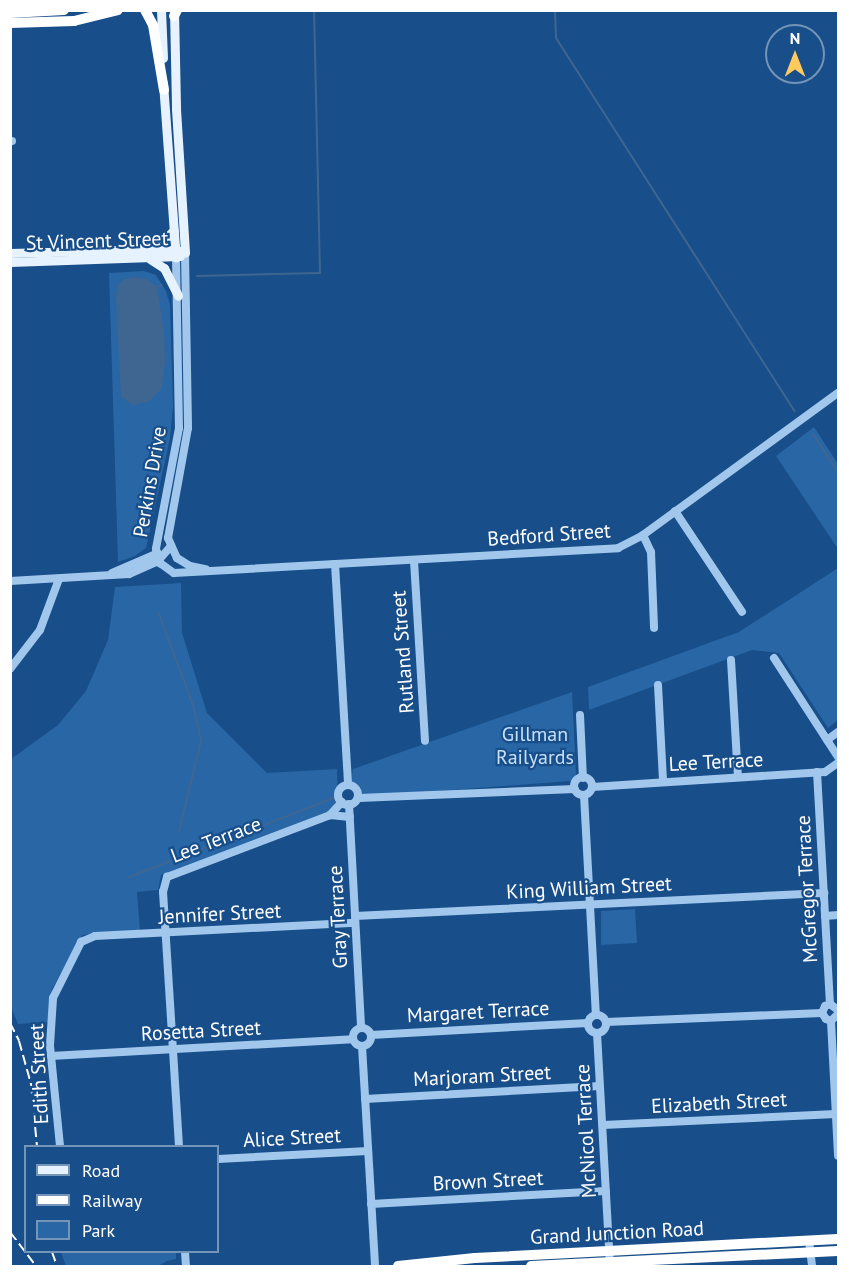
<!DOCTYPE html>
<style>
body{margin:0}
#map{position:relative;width:849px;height:1277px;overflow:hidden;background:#184e89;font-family:"PT Sans",sans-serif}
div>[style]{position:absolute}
.green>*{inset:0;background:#2866a6}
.water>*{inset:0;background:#3f6691}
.stream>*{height:2px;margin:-1px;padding:0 1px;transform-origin:1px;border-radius:1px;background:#3f6691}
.minor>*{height:8px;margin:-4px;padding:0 4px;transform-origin:4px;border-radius:4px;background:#a1c7ed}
.minor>.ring{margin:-4px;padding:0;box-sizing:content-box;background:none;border:8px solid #a1c7ed;border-radius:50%}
.major>*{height:9px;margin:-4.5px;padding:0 4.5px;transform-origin:4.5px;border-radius:4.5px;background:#e7f2ff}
.highway>*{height:10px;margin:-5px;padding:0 5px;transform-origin:5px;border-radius:5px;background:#fff}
.rail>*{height:2px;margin-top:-1px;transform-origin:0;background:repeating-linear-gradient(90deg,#fff 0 10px,transparent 0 14.5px)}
span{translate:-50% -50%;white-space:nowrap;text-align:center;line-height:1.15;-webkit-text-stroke:4.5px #184e89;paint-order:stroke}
.street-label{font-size:20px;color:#fff}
.park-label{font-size:20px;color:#c7e0fa}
.frame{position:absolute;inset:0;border:12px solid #fff;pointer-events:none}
.legend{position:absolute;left:24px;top:1145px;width:195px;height:108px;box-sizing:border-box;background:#184e89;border:2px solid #7495b8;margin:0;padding:8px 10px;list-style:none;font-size:18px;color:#fff}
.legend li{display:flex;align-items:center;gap:12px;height:30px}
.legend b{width:30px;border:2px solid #7495b8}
.north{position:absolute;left:765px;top:24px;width:60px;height:60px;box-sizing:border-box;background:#184e89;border:2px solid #7495b8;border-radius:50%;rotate:0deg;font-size:16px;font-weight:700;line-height:24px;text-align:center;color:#fff}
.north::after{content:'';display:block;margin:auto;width:21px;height:27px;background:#ffca5d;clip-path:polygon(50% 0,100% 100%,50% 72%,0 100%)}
</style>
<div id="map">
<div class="green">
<i style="clip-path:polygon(144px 271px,156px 275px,166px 291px,170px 305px,173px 406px,170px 438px,146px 548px,135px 556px,118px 562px,109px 273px)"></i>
<i style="clip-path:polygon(814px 427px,838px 464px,838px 549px,776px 456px)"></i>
<i style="clip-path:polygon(838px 568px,838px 720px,828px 728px,779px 653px,752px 650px,589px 710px,588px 687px,739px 632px)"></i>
<i style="clip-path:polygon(181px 583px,182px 633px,207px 713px,267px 773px,337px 769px,338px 808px,161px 875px,158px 890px,137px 892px,140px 931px,82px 935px,52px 989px,48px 1022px,18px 1024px,11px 1007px,11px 759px,58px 725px,86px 691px,108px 640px,115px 587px)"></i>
<i style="clip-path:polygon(572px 692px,576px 775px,570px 781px,361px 797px,351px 782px,353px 769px)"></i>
<i style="clip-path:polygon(635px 909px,637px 943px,601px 945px,601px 911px)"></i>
<i style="clip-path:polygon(61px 1252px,176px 1252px,176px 1259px,167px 1261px,158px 1266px,66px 1266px)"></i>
</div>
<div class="water">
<i style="clip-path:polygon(135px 277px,147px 279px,157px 287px,164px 331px,165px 361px,162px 388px,149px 401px,133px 405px,121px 397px,116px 296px,118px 285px,125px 279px)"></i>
</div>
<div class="stream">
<i style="left:555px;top:10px;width:28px;rotate:88deg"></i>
<i style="left:556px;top:38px;width:443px;rotate:57.4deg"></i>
<i style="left:197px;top:276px;width:123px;rotate:-1.4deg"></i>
<i style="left:320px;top:273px;width:263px;rotate:-91.3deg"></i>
<i style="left:157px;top:287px;width:5px;rotate:-22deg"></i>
<i style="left:813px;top:434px;width:45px;rotate:56.7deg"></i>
<i style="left:159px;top:614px;width:97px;rotate:69.5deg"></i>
<i style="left:193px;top:705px;width:37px;rotate:77deg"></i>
<i style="left:201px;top:741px;width:93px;rotate:103.7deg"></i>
<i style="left:129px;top:877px;width:220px;rotate:-21.1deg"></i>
</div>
<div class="minor">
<i style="left:10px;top:141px;width:2px"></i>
<i style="left:185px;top:253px;width:175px;rotate:89deg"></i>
<i style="left:188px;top:428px;width:112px;rotate:100.3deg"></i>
<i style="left:168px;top:538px;width:22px;rotate:66deg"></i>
<i style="left:177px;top:558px;width:15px;rotate:32deg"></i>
<i style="left:190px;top:566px;width:16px;rotate:11deg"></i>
<i style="left:176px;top:258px;width:170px;rotate:89deg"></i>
<i style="left:179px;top:428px;width:123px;rotate:100.8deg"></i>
<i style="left:156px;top:549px;width:15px;rotate:74deg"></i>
<i style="left:160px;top:563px;width:17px;rotate:36deg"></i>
<i style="left:174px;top:573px;width:445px;rotate:-3.2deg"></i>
<i style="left:618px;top:548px;width:28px;rotate:-27deg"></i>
<i style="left:643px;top:535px;width:241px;rotate:-36.1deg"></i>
<i style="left:675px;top:511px;width:121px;rotate:56.4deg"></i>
<i style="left:643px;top:535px;width:19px;rotate:65deg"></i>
<i style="left:651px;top:552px;width:76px;rotate:87.7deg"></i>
<i style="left:414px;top:561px;width:180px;rotate:86.5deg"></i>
<i style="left:335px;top:564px;width:220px;rotate:86.6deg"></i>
<i style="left:112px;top:573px;width:50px;rotate:-23.5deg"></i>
<i style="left:10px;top:581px;width:119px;rotate:-3.4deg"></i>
<i style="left:129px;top:574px;width:32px;rotate:-24deg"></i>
<i style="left:158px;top:561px;width:18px;rotate:-49deg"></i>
<i style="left:774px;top:658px;width:118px;rotate:57.1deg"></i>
<i style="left:731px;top:660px;width:117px;rotate:86.6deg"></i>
<i style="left:10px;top:669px;width:49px;rotate:-52.4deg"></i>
<i style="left:40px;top:630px;width:54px;rotate:-69.6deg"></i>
<i style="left:658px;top:685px;width:96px;rotate:87deg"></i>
<i style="left:580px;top:715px;width:63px;rotate:87.3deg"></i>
<i style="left:827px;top:740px;width:14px;rotate:-36deg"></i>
<i style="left:817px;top:772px;width:232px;rotate:86.8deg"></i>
<i class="ring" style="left:574px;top:777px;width:10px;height:10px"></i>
<i class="ring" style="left:338px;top:785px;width:12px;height:12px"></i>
<i style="left:592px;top:787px;width:233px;rotate:-3.7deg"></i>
<i style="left:825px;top:772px;width:16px;rotate:-35deg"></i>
<i style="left:584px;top:795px;width:220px;rotate:86.9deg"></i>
<i style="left:359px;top:798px;width:216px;rotate:-2.4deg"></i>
<i style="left:342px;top:802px;width:18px;rotate:133deg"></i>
<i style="left:330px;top:815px;width:20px;rotate:6deg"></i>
<i style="left:349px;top:804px;width:224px;rotate:86.9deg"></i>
<i style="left:355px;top:916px;width:470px;rotate:-2.8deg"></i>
<i style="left:825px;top:916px;width:13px;rotate:-4deg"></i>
<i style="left:838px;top:1010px;width:10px;rotate:-143deg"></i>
<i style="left:830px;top:1004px;width:5px;rotate:158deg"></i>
<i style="left:825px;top:1006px;width:8px;rotate:113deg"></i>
<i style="left:822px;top:1013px;width:7px;rotate:56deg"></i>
<i style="left:826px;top:1019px;width:5px;rotate:22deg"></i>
<i style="left:831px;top:1021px;width:10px;rotate:-45deg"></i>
<i class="ring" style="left:588px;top:1015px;width:10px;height:10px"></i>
<i style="left:831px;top:1021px;width:135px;rotate:87deg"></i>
<i style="left:606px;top:1022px;width:216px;rotate:-2.4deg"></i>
<i class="ring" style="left:353px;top:1028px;width:10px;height:10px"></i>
<i style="left:597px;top:1033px;width:229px;rotate:86.8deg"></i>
<i style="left:371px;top:1035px;width:217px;rotate:-3.2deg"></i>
<i style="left:362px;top:1046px;width:220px;rotate:86.6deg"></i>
<i style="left:51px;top:1056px;width:302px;rotate:-3.2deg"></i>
<i style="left:365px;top:1099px;width:235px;rotate:-3.2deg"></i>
<i style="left:603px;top:1125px;width:233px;rotate:-2.7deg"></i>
<i style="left:60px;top:1146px;width:101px;rotate:-95.7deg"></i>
<i style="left:50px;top:1045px;width:47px;rotate:-86.3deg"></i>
<i style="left:53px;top:998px;width:63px;rotate:-63.4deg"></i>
<i style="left:81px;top:942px;width:15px;rotate:-23deg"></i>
<i style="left:95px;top:936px;width:260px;rotate:-2.9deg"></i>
<i style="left:179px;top:1146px;width:255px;rotate:-93.6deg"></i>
<i style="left:163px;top:892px;width:16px;rotate:-75deg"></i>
<i style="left:167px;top:877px;width:174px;rotate:-20.8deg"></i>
<i style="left:218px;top:1159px;width:150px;rotate:-3.1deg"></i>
<i style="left:371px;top:1204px;width:235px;rotate:-3.2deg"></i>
<i style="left:809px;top:1241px;width:25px;rotate:83deg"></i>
<i style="left:185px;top:1252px;width:14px;rotate:86deg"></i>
</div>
<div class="major">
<i style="left:161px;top:10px;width:48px;rotate:87.6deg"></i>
<i style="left:174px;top:10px;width:99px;rotate:88.8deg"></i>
<i style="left:176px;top:109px;width:144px;rotate:86.4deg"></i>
<i style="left:163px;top:83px;width:175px;rotate:85.8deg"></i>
<i style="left:143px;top:247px;width:27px;rotate:-24deg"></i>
<i style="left:168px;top:236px;width:8px;rotate:-45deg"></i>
<i style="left:10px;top:253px;width:153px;rotate:-1.5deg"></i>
<i style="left:163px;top:249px;width:17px;rotate:7deg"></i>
<i style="left:150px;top:259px;width:17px;rotate:33deg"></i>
<i style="left:164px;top:268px;width:31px;rotate:63deg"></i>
<i style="left:10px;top:262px;width:170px;rotate:-2deg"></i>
</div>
<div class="highway">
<i style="left:145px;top:10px;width:17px;rotate:62deg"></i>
<i style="left:153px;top:25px;width:66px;rotate:80.4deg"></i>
<i style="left:10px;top:13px;width:54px;rotate:-3.2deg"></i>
<i style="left:174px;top:16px;width:7px;rotate:-63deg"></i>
<i style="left:10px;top:23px;width:64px;rotate:-1.8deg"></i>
<i style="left:74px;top:21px;width:45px;rotate:-14deg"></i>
<i style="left:398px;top:1266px;width:77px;rotate:-5.9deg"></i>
<i style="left:475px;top:1258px;width:363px;rotate:-3deg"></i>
<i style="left:531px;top:1266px;width:307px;rotate:-2.8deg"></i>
</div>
<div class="rail">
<i style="left:10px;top:1023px;width:20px;rotate:63deg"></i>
<i style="left:19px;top:1041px;width:45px;rotate:74.4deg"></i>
<i style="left:31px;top:1084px;width:62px;rotate:84.5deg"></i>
<i style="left:10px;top:1232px;width:43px;rotate:52.6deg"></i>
<i style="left:52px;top:1252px;width:15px;rotate:70deg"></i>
</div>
<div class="street-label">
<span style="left:97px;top:241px;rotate:-2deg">St Vincent Street</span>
<span style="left:150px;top:482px;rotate:-80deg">Perkins Drive</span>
<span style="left:549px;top:535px;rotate:-4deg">Bedford Street</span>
<span style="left:403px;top:652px;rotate:-94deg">Rutland Street</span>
<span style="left:716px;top:762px;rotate:-3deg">Lee Terrace</span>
<span style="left:216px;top:840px;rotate:-21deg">Lee Terrace</span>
<span style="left:589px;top:888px;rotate:-3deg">King William Street</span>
<span style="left:807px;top:889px;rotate:-93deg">McGregor Terrace</span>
<span style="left:220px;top:914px;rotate:-3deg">Jennifer Street</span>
<span style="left:338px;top:917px;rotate:-93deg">Gray Terrace</span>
<span style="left:478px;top:1012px;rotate:-3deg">Margaret Terrace</span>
<span style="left:201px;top:1031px;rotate:-3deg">Rosetta Street</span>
<span style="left:39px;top:1074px;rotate:-93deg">Edith Street</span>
<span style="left:482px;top:1076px;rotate:-3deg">Marjoram Street</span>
<span style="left:719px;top:1103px;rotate:-3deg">Elizabeth Street</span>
<span style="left:586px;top:1131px;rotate:-93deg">McNicol Terrace</span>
<span style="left:292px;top:1138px;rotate:-3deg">Alice Street</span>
<span style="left:488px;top:1181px;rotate:-3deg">Brown Street</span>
<span style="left:617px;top:1233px;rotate:-3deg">Grand Junction Road</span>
</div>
<div class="park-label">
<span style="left:535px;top:746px">Gillman<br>Railyards</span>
</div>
<div class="frame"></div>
<ul class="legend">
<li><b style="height:8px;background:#e7f2ff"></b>Road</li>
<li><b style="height:8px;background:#fff"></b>Railway</li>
<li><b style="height:16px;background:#2866a6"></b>Park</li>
</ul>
<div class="north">N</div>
</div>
